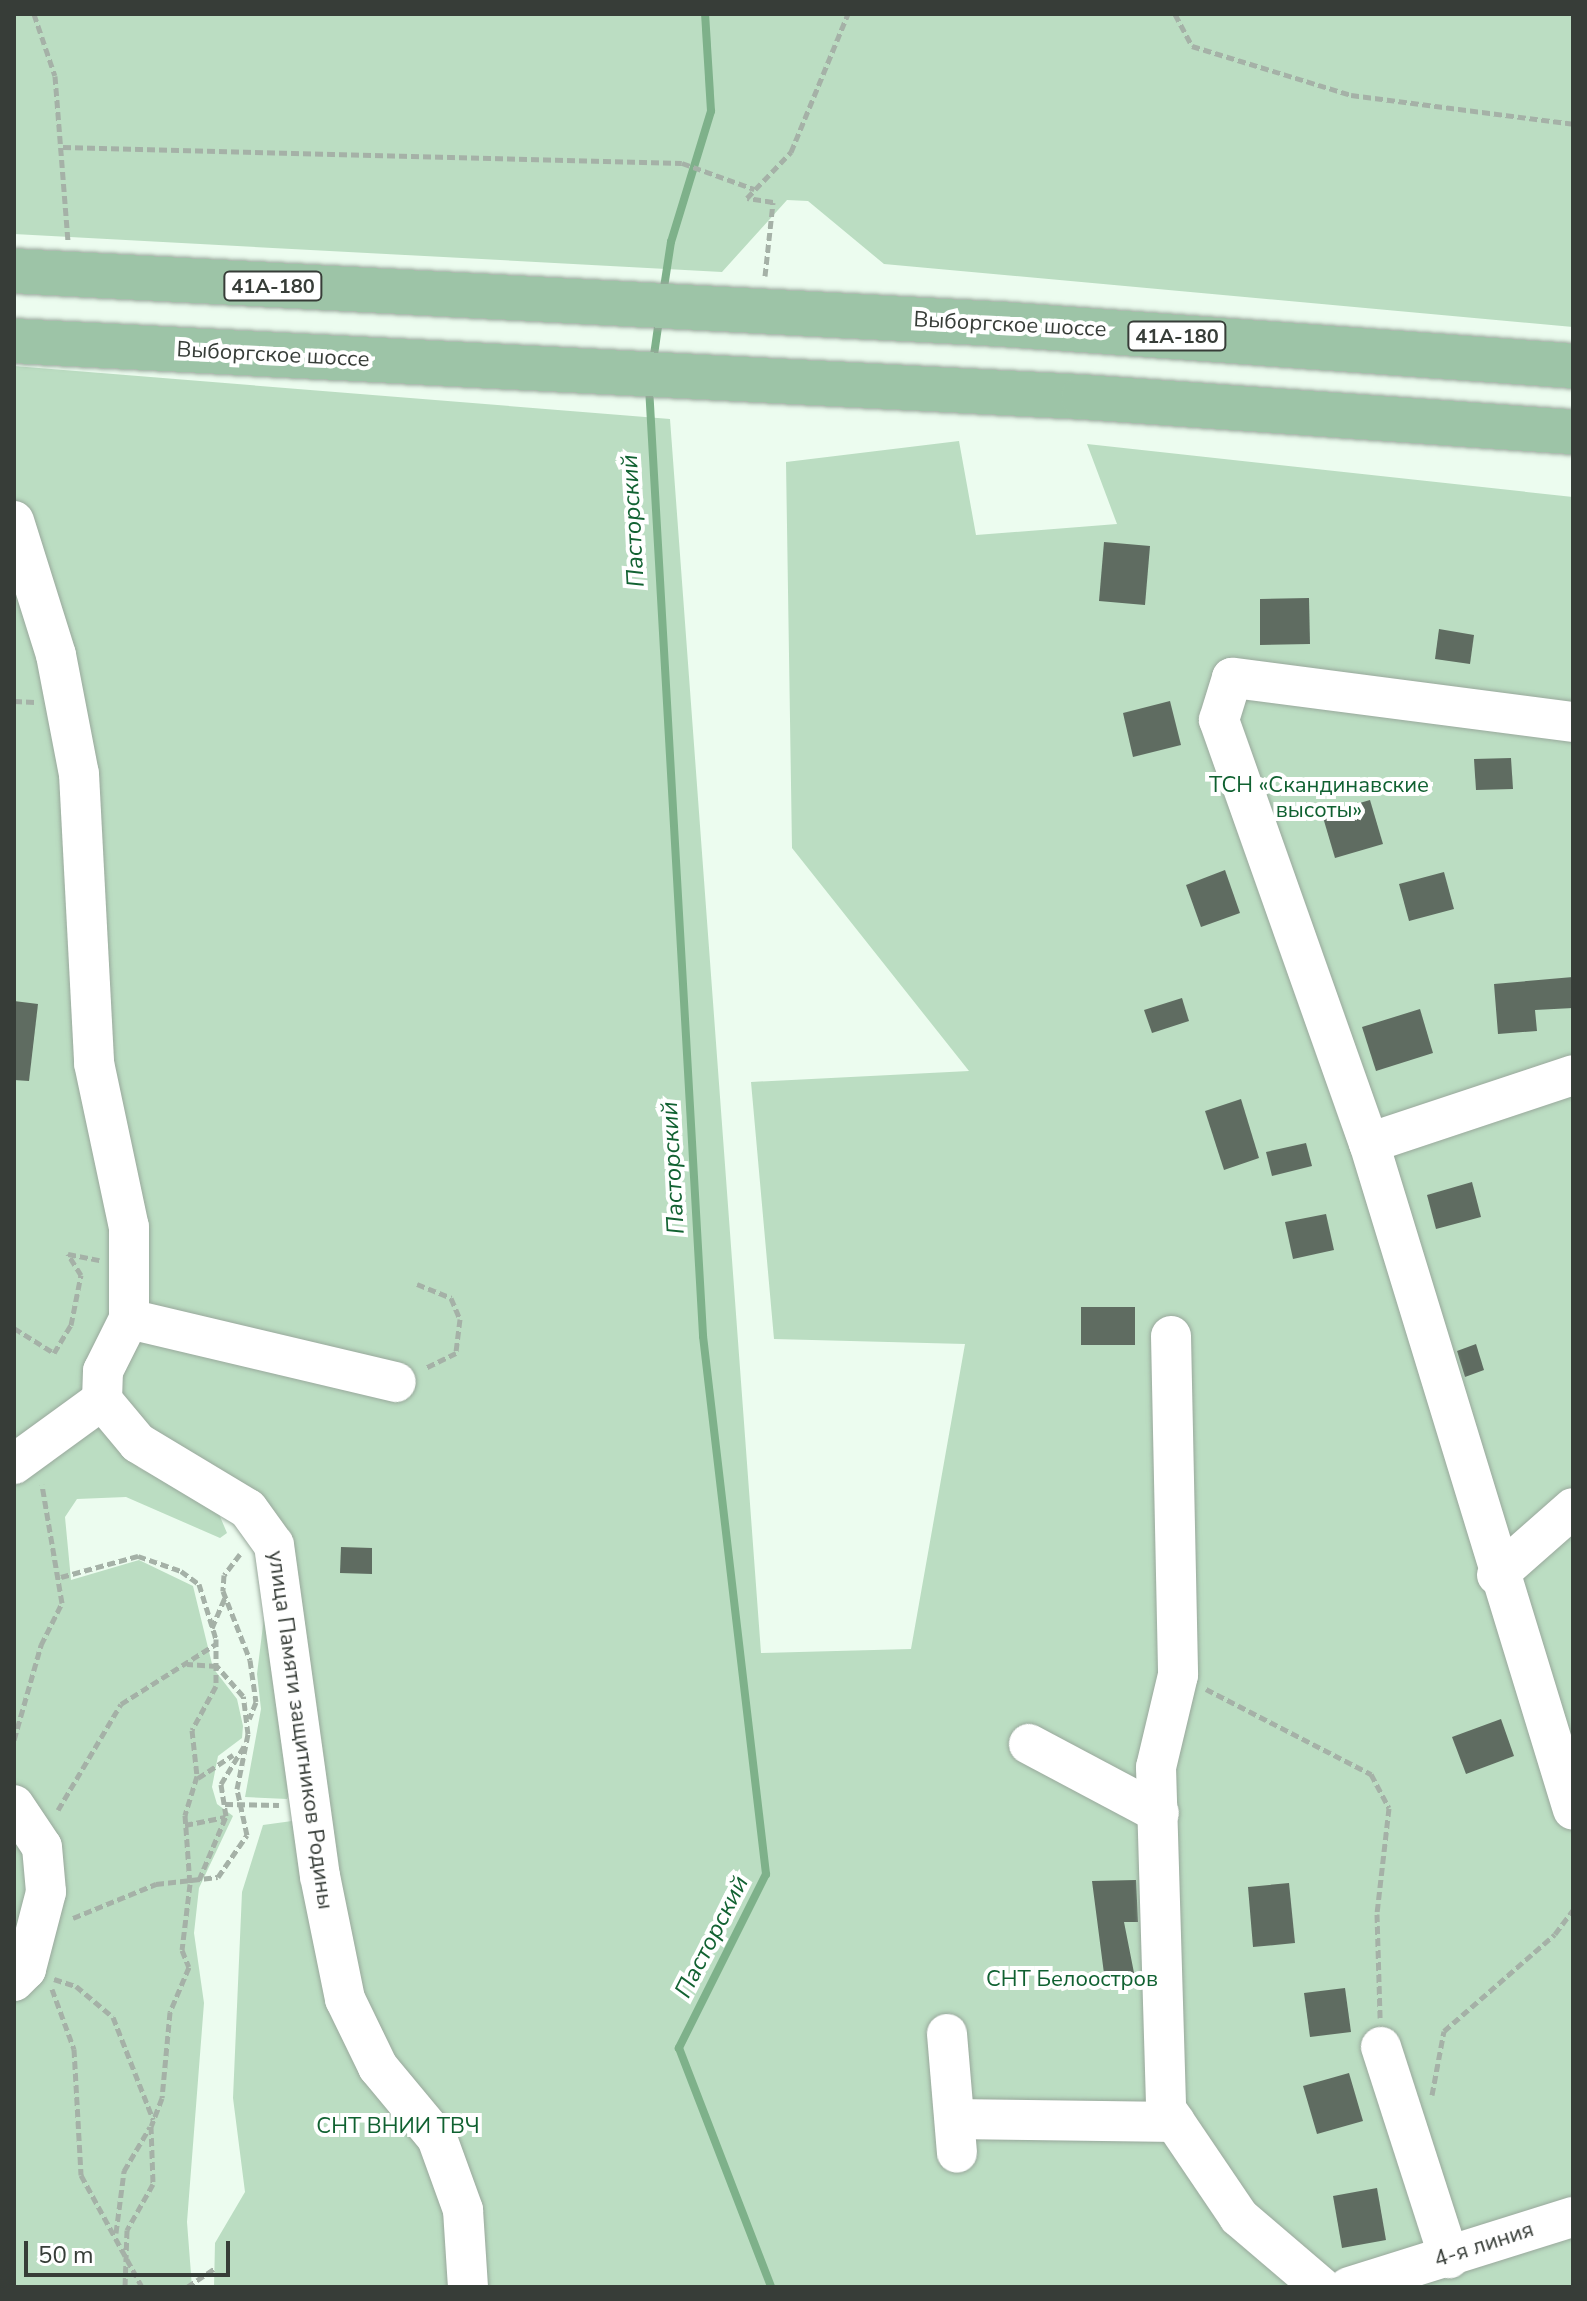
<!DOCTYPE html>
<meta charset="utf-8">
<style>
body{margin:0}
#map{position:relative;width:1587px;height:2301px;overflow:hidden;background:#ecfcef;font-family:"Nunito Sans",sans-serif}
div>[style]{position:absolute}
.green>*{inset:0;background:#bbddc2}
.stream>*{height:8px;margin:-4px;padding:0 4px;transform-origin:4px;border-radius:4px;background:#7eb18a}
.building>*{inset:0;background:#5f6c61}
.path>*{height:5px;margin-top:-2.5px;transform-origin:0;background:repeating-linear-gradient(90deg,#a5b1a7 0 8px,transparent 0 12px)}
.roads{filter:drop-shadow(0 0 2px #99a89c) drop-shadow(0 0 2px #99a89c)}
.minor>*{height:40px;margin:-20px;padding:0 20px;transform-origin:20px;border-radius:20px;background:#fff}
.major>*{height:44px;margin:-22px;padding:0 22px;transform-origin:22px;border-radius:22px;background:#9dc4a7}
span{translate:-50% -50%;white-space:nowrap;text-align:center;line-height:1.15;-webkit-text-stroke:8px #fff;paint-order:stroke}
.shield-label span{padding:2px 6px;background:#fff;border:2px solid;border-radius:6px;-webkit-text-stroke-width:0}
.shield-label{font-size:20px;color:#373d38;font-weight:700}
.street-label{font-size:22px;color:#373d38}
.park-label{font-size:22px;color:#106131}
.water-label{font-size:24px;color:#126232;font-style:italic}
.frame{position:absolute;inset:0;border:16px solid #373d38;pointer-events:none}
.scale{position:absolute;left:24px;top:2241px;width:206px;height:36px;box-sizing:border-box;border:4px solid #373d38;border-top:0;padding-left:10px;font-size:24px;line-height:28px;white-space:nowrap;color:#373d38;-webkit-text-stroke:6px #fff;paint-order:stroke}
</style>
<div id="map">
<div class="green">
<i style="clip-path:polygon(14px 14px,1573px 14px,1573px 327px,884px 264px,808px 201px,787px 200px,722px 272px,14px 234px)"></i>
<i style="clip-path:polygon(14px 366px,670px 419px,761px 1653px,911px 1649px,965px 1344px,774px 1339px,751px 1082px,969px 1071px,792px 848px,786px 462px,959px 441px,976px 535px,1117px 524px,1087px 444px,1573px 497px,1573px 2287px,214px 2287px,215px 2243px,245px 2192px,233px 2098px,242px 1892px,263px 1825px,314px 1818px,274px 1545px,248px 1509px,138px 1443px,102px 1392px,97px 1414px,117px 1444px,139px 1468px,216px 1507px,227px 1533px,220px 1538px,126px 1497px,77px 1499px,65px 1517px,71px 1580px,139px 1560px,193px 1586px,213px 1668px,237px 1699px,243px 1726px,242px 1738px,218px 1756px,212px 1787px,217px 1804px,233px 1816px,199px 1888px,194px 1933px,204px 2003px,187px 2222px,192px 2287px,14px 2287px)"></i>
<i style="clip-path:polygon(266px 1601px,290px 1792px,287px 1799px,245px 1797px,261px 1709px,257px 1674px)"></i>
</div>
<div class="stream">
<i style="left:663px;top:294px;width:53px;rotate:-81.3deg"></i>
<i style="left:671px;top:242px;width:137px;rotate:-73deg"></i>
<i style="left:711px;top:111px;width:97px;rotate:-93.5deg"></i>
<i style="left:653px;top:362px;width:42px;rotate:-81.9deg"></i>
<i style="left:649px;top:387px;width:951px;rotate:86.74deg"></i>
<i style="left:703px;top:1336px;width:542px;rotate:83.32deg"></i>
<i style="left:766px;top:1874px;width:195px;rotate:116.6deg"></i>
<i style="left:679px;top:2048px;width:256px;rotate:68.9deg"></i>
</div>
<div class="building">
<i style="clip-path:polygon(1104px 542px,1150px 546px,1145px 605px,1099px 601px)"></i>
<i style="clip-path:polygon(1309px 598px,1310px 644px,1260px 645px,1260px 599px)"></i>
<i style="clip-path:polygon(1439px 629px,1474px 635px,1470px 664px,1435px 659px)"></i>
<i style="clip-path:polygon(1170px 701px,1181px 745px,1133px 757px,1123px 713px)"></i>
<i style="clip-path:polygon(1511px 758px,1513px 789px,1476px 790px,1474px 759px)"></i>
<i style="clip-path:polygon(1370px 800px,1383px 844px,1335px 858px,1322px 814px)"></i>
<i style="clip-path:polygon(1225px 870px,1240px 913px,1201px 927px,1186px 885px)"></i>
<i style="clip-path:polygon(1444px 872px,1454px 909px,1409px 921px,1399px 884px)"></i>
<i style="clip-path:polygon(1573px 977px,1573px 1008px,1535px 1010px,1537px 1031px,1498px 1034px,1494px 984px)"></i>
<i style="clip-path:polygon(1182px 998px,1189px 1021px,1152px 1033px,1144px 1010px)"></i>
<i style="clip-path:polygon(14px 1001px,38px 1004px,29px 1081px,14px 1080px)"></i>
<i style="clip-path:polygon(1420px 1009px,1433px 1053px,1376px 1071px,1362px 1027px)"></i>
<i style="clip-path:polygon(1241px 1099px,1259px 1158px,1224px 1170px,1205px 1111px)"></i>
<i style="clip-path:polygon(1306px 1143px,1312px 1166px,1272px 1176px,1266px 1152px)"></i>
<i style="clip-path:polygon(1472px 1182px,1481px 1217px,1436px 1229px,1427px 1195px)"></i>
<i style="clip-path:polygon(1326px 1214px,1334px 1250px,1293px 1259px,1285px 1222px)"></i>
<i style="clip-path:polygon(1081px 1307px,1135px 1307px,1135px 1345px,1081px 1345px)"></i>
<i style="clip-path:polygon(1476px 1344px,1484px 1370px,1465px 1377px,1457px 1351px)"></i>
<i style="clip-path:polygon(341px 1547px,372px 1548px,372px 1574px,340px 1573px)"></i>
<i style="clip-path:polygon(1501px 1719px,1514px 1756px,1466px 1774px,1452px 1737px)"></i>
<i style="clip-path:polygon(1136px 1880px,1138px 1922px,1124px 1922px,1136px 1983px,1106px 1989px,1092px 1881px)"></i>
<i style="clip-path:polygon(1289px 1883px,1295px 1943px,1253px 1947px,1248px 1887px)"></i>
<i style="clip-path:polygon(1345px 1988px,1351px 2032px,1310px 2037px,1304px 1993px)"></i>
<i style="clip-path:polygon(1349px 2073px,1363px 2121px,1317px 2134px,1303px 2086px)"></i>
<i style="clip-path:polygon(1377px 2188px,1386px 2240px,1342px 2248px,1333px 2196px)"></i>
</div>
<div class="path">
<i style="left:34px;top:14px;width:65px;rotate:71.3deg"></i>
<i style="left:55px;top:76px;width:165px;rotate:85.5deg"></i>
<i style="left:1175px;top:14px;width:36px;rotate:62deg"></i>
<i style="left:1192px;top:46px;width:166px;rotate:17.1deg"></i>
<i style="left:1351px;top:95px;width:224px;rotate:7.4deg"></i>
<i style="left:63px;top:147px;width:619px;rotate:1.48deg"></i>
<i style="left:682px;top:163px;width:77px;rotate:19.9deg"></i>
<i style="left:765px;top:276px;width:74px;rotate:-83.8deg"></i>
<i style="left:773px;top:202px;width:26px;rotate:-171deg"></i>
<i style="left:747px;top:198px;width:64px;rotate:-46.3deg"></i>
<i style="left:791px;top:152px;width:149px;rotate:-67.6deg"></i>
<i style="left:14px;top:701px;width:21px;rotate:3deg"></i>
<i style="left:417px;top:1284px;width:37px;rotate:22deg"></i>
<i style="left:451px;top:1298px;width:23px;rotate:67deg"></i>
<i style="left:460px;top:1319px;width:34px;rotate:97deg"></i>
<i style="left:456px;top:1353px;width:34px;rotate:154deg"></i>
<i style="left:14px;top:1328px;width:47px;rotate:32deg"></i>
<i style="left:54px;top:1353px;width:33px;rotate:-59deg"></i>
<i style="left:71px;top:1325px;width:51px;rotate:-78.7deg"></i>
<i style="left:81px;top:1275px;width:25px;rotate:-122deg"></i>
<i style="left:68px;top:1254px;width:32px;rotate:11deg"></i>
<i style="left:240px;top:1554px;width:26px;rotate:127deg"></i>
<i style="left:224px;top:1575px;width:16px;rotate:94deg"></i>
<i style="left:223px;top:1591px;width:74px;rotate:68.6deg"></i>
<i style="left:250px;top:1660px;width:42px;rotate:81.9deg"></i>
<i style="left:256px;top:1702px;width:18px;rotate:112deg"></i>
<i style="left:61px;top:1577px;width:80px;rotate:-15.3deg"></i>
<i style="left:138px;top:1556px;width:46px;rotate:19.2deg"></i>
<i style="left:181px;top:1571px;width:22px;rotate:36deg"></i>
<i style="left:199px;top:1584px;width:58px;rotate:72.8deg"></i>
<i style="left:216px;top:1639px;width:47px;rotate:90deg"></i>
<i style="left:216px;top:1686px;width:50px;rotate:118.6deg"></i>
<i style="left:192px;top:1730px;width:46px;rotate:83.8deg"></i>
<i style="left:197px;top:1776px;width:41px;rotate:107.1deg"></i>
<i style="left:185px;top:1815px;width:69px;rotate:85.9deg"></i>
<i style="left:190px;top:1884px;width:66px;rotate:96.9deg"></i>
<i style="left:182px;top:1950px;width:18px;rotate:68deg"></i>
<i style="left:189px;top:1967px;width:49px;rotate:112.9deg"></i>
<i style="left:170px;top:2012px;width:86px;rotate:95.3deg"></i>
<i style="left:162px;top:2098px;width:30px;rotate:111deg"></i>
<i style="left:151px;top:2126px;width:58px;rotate:88deg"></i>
<i style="left:153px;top:2184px;width:53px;rotate:119.5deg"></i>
<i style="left:127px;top:2230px;width:57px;rotate:92deg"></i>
<i style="left:212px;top:1628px;width:34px;rotate:-67deg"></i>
<i style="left:1206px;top:1689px;width:186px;rotate:27.3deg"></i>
<i style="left:1371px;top:1774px;width:38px;rotate:62deg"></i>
<i style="left:1389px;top:1808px;width:107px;rotate:96.5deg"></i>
<i style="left:1377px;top:1914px;width:104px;rotate:88.3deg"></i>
<i style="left:14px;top:1740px;width:99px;rotate:-74.1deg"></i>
<i style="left:41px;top:1645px;width:47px;rotate:-63.4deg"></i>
<i style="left:62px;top:1603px;width:120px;rotate:-99.6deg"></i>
<i style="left:198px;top:1778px;width:42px;rotate:-33.3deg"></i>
<i style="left:225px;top:1804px;width:54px;rotate:1.1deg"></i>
<i style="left:58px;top:1810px;width:123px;rotate:-59.3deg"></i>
<i style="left:121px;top:1704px;width:112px;rotate:-32.3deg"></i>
<i style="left:185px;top:1825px;width:41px;rotate:-11.3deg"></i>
<i style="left:199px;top:1880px;width:69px;rotate:-67.1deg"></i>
<i style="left:226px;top:1816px;width:32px;rotate:-99deg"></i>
<i style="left:221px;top:1784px;width:48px;rotate:-58.6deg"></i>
<i style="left:73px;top:1918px;width:90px;rotate:-22.3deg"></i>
<i style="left:156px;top:1884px;width:62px;rotate:-6.4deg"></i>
<i style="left:218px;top:1877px;width:51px;rotate:-55.4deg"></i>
<i style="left:247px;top:1835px;width:47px;rotate:-102.3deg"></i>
<i style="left:237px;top:1789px;width:56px;rotate:-78.7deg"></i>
<i style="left:248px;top:1734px;width:38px;rotate:-97deg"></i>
<i style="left:243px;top:1696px;width:40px;rotate:-131deg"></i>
<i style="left:217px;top:1666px;width:30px;rotate:-176deg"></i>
<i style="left:54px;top:1979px;width:23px;rotate:18deg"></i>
<i style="left:76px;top:1986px;width:48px;rotate:40deg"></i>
<i style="left:113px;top:2017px;width:110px;rotate:68.6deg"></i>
<i style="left:52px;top:1989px;width:64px;rotate:69.9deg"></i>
<i style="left:74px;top:2049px;width:126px;rotate:86.8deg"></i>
<i style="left:81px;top:2175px;width:128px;rotate:61.4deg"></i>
<i style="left:1432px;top:2095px;width:65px;rotate:-79.4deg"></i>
<i style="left:1444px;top:2031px;width:147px;rotate:-41.1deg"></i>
<i style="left:1555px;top:1934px;width:30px;rotate:-53deg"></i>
<i style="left:116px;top:2233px;width:63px;rotate:-82.6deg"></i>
<i style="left:124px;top:2171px;width:51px;rotate:-59.4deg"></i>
<i style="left:187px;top:2287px;width:34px;rotate:-34deg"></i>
</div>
<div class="roads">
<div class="minor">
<i style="left:14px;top:521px;width:140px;rotate:72.6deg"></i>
<i style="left:56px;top:655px;width:121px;rotate:79.1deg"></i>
<i style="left:79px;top:774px;width:289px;rotate:87deg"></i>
<i style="left:94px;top:1063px;width:168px;rotate:78deg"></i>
<i style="left:129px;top:1227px;width:92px;rotate:90deg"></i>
<i style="left:129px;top:1319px;width:58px;rotate:116.6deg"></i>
<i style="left:103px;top:1371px;width:29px;rotate:92deg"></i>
<i style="left:102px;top:1400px;width:56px;rotate:50.1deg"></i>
<i style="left:138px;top:1443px;width:128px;rotate:31deg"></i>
<i style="left:248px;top:1509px;width:44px;rotate:54.2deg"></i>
<i style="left:274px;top:1545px;width:334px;rotate:82.1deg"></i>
<i style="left:320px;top:1876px;width:126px;rotate:78.5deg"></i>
<i style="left:345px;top:1999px;width:76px;rotate:64.1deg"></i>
<i style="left:378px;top:2067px;width:92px;rotate:50.3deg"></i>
<i style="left:437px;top:2138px;width:77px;rotate:70.1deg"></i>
<i style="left:463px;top:2210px;width:77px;rotate:86.3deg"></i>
<i style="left:1573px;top:722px;width:344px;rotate:-172.6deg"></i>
<i style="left:1232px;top:678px;width:44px;rotate:107.2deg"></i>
<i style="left:1219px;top:720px;width:449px;rotate:70.5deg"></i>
<i style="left:1369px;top:1143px;width:697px;rotate:72.99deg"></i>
<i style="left:1369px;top:1143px;width:215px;rotate:-18.4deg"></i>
<i style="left:129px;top:1319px;width:274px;rotate:13.3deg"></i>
<i style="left:1171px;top:1336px;width:339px;rotate:88.8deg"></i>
<i style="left:1178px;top:1675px;width:95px;rotate:103.4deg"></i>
<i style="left:1156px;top:1767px;width:342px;rotate:88.3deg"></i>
<i style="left:1166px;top:2109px;width:130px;rotate:55.9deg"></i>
<i style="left:1239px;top:2217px;width:108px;rotate:40.5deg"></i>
<i style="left:14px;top:1464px;width:109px;rotate:-36deg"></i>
<i style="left:1497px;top:1575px;width:101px;rotate:-41.4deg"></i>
<i style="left:1029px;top:1744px;width:147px;rotate:28deg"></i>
<i style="left:14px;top:1805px;width:50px;rotate:56.3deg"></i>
<i style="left:42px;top:1847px;width:45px;rotate:84.9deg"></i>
<i style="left:46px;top:1892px;width:80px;rotate:104.6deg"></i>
<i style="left:26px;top:1969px;width:17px;rotate:135deg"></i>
<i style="left:947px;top:2034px;width:119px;rotate:85.2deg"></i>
<i style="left:1381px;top:2047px;width:222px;rotate:72.1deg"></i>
<i style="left:955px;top:2119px;width:220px;rotate:0.8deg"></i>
<i style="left:1349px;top:2287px;width:235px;rotate:-17.4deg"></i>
</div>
<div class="major">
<i style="left:14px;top:271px;width:987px;rotate:3.08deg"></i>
<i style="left:1000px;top:324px;width:575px;rotate:4.19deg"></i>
<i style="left:14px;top:341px;width:1070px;rotate:3deg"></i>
<i style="left:1083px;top:397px;width:491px;rotate:4.1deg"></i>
</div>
</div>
<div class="shield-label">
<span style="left:273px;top:286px">41А-180</span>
<span style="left:1177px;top:336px">41А-180</span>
</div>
<div class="street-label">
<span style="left:1010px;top:325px;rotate:3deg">Выборгское шоссе</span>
<span style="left:273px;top:355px;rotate:3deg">Выборгское шоссе</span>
<span style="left:300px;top:1730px;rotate:82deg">улица Памяти защитников Родины</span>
<span style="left:1484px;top:2245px;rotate:-18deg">4-я линия</span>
</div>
<div class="park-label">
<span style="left:1319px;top:798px">ТСН «Скандинавские<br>высоты»</span>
<span style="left:1072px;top:1980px">СНТ Белоостров</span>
<span style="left:398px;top:2127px">СНТ ВНИИ ТВЧ</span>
</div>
<div class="water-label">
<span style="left:633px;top:521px;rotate:-93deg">Пасторский</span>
<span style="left:673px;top:1168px;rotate:-93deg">Пасторский</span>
<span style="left:712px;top:1937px;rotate:-63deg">Пасторский</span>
</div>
<div class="frame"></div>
<div class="scale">50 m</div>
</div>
